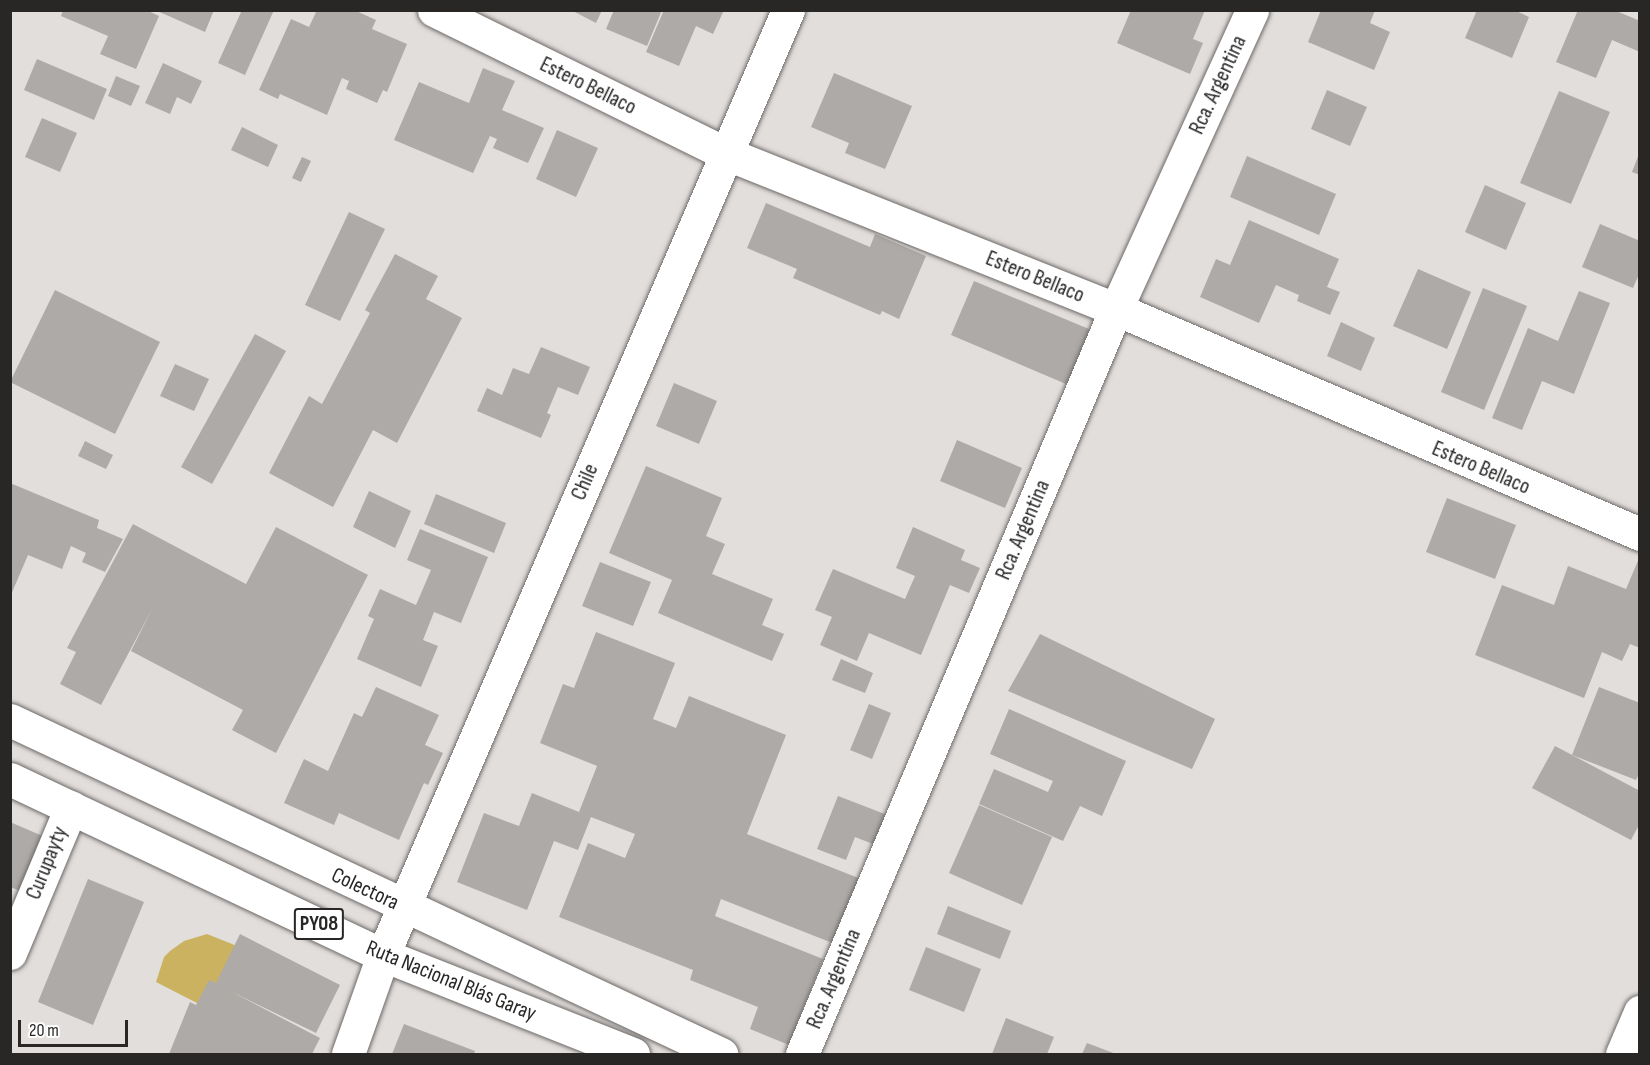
<!DOCTYPE html>
<meta charset="utf-8">
<style>
body{margin:0}
#map{position:relative;width:1650px;height:1065px;overflow:hidden;background:#e2dedc;font-family:"Sofia Sans Condensed",sans-serif}
div>[style]{position:absolute}
.green>*{inset:0;background:#cbb261}
.building>*{inset:0;background:#adaaa7}
.roads{filter:drop-shadow(0 0 2px #6c6967) drop-shadow(0 0 2px #6c6967)}
.minor>*{height:33px;margin:-16.5px;padding:0 16.5px;transform-origin:16.5px;border-radius:16.5px;background:#fff}
.major>*{height:33px;margin:-16.5px;padding:0 16.5px;transform-origin:16.5px;border-radius:16.5px;background:#fff}
.highway>*{height:33px;margin:-16.5px;padding:0 16.5px;transform-origin:16.5px;border-radius:16.5px;background:#fff}
span{translate:-50% -50%;white-space:nowrap;text-align:center;line-height:1.15;-webkit-text-stroke:4.5px #fff;paint-order:stroke}
.shield-label span{padding:2px 4px;background:#fff;border:2px solid;border-radius:4px;-webkit-text-stroke-width:0}
.shield-label{font-size:21px;color:#282726;font-weight:700}
.street-label{font-size:22px;color:#282726}
.frame{position:absolute;inset:0;border:12px solid #282726;pointer-events:none}
.scale{position:absolute;left:18px;top:1020px;width:110px;height:27px;box-sizing:border-box;border:3px solid #282726;border-top:0;padding-left:8px;font-size:18px;line-height:21px;white-space:nowrap;color:#282726;-webkit-text-stroke:4px #fff;paint-order:stroke}
</style>
<div id="map">
<div class="green">
<i style="clip-path:polygon(207px 934px,237px 946px,252px 992px,231px 994px,206px 1015px,197px 1003px,156px 982px,164px 957px,170px 951px,184px 941px)"></i>
</div>
<div class="building">
<i style="clip-path:polygon(63px 10px,146px 10px,159px 16px,136px 69px,100px 54px,108px 36px,61px 16px)"></i>
<i style="clip-path:polygon(155px 10px,214px 10px,205px 32px)"></i>
<i style="clip-path:polygon(242px 10px,274px 10px,245px 75px,218px 63px)"></i>
<i style="clip-path:polygon(317px 10px,354px 10px,376px 20px,372px 29px,407px 44px,387px 92px,383px 90px,377px 103px,346px 89px,349px 81px,342px 78px,327px 115px,280px 94px,278px 99px,259px 90px,291px 19px,309px 27px)"></i>
<i style="clip-path:polygon(571px 10px,602px 10px,596px 23px)"></i>
<i style="clip-path:polygon(614px 10px,662px 10px,647px 46px,606px 29px)"></i>
<i style="clip-path:polygon(664px 10px,724px 10px,713px 34px,696px 26px,679px 66px,646px 52px)"></i>
<i style="clip-path:polygon(1131px 10px,1205px 10px,1193px 39px,1203px 43px,1190px 74px,1117px 43px)"></i>
<i style="clip-path:polygon(1321px 10px,1375px 10px,1370px 23px,1390px 32px,1374px 70px,1308px 42px)"></i>
<i style="clip-path:polygon(1477px 10px,1514px 10px,1529px 17px,1512px 58px,1465px 38px)"></i>
<i style="clip-path:polygon(1578px 10px,1614px 10px,1640px 21px,1640px 52px,1612px 40px,1596px 78px,1556px 62px)"></i>
<i style="clip-path:polygon(37px 59px,107px 89px,94px 120px,24px 90px)"></i>
<i style="clip-path:polygon(163px 63px,202px 81px,191px 104px,177px 97px,170px 114px,145px 103px)"></i>
<i style="clip-path:polygon(483px 68px,515px 81px,502px 110px,544px 128px,528px 163px,493px 148px,497px 139px,490px 136px,473px 173px,394px 140px,419px 82px,469px 103px)"></i>
<i style="clip-path:polygon(834px 73px,912px 106px,885px 169px,845px 153px,849px 143px,811px 127px)"></i>
<i style="clip-path:polygon(116px 76px,140px 86px,131px 106px,108px 96px)"></i>
<i style="clip-path:polygon(1327px 90px,1367px 107px,1350px 146px,1311px 129px)"></i>
<i style="clip-path:polygon(1559px 91px,1610px 112px,1571px 204px,1520px 183px)"></i>
<i style="clip-path:polygon(42px 118px,77px 133px,60px 172px,25px 157px)"></i>
<i style="clip-path:polygon(242px 127px,278px 145px,268px 167px,231px 150px)"></i>
<i style="clip-path:polygon(557px 130px,598px 148px,576px 197px,536px 179px)"></i>
<i style="clip-path:polygon(1639px 154px,1640px 154px,1640px 175px,1632px 172px)"></i>
<i style="clip-path:polygon(1247px 156px,1336px 194px,1319px 235px,1230px 197px)"></i>
<i style="clip-path:polygon(302px 157px,311px 161px,301px 182px,292px 178px)"></i>
<i style="clip-path:polygon(1485px 185px,1526px 203px,1506px 250px,1465px 232px)"></i>
<i style="clip-path:polygon(766px 203px,870px 247px,875px 234px,926px 256px,899px 319px,882px 311px,880px 315px,793px 278px,797px 269px,747px 248px)"></i>
<i style="clip-path:polygon(349px 212px,385px 229px,340px 321px,305px 305px)"></i>
<i style="clip-path:polygon(1249px 220px,1339px 259px,1327px 287px,1340px 292px,1330px 315px,1297px 301px,1299px 295px,1276px 285px,1259px 323px,1200px 297px,1216px 259px,1230px 265px)"></i>
<i style="clip-path:polygon(1600px 224px,1640px 241px,1640px 272px,1633px 288px,1582px 267px)"></i>
<i style="clip-path:polygon(395px 254px,438px 276px,426px 299px,462px 318px,397px 443px,373px 430px,333px 507px,269px 473px,309px 396px,322px 404px,370px 313px,365px 310px)"></i>
<i style="clip-path:polygon(1418px 269px,1471px 292px,1447px 349px,1393px 326px)"></i>
<i style="clip-path:polygon(974px 281px,1096px 332px,1073px 387px,951px 335px)"></i>
<i style="clip-path:polygon(1483px 288px,1527px 306px,1484px 410px,1441px 392px)"></i>
<i style="clip-path:polygon(55px 290px,160px 342px,115px 434px,10px 382px)"></i>
<i style="clip-path:polygon(1579px 291px,1610px 303px,1574px 394px,1542px 381px,1522px 430px,1492px 418px,1528px 328px,1558px 341px)"></i>
<i style="clip-path:polygon(1341px 322px,1375px 338px,1361px 371px,1327px 356px)"></i>
<i style="clip-path:polygon(255px 334px,286px 351px,212px 484px,181px 467px)"></i>
<i style="clip-path:polygon(541px 347px,590px 367px,578px 395px,558px 387px,547px 413px,551px 415px,541px 438px,477px 411px,487px 388px,502px 395px,513px 368px,529px 374px)"></i>
<i style="clip-path:polygon(175px 364px,209px 379px,194px 411px,160px 396px)"></i>
<i style="clip-path:polygon(674px 383px,717px 401px,699px 444px,656px 426px)"></i>
<i style="clip-path:polygon(957px 440px,1022px 468px,1005px 508px,940px 481px)"></i>
<i style="clip-path:polygon(85px 441px,113px 455px,106px 469px,78px 456px)"></i>
<i style="clip-path:polygon(646px 466px,722px 498px,706px 536px,725px 544px,712px 574px,773px 599px,762px 625px,784px 634px,772px 661px,658px 613px,672px 580px,609px 553px)"></i>
<i style="clip-path:polygon(10px 483px,99px 520px,97px 528px,123px 539px,105px 572px,82px 562px,86px 553px,71px 546px,62px 569px,28px 555px,10px 597px)"></i>
<i style="clip-path:polygon(369px 491px,411px 511px,395px 548px,353px 527px)"></i>
<i style="clip-path:polygon(436px 494px,506px 523px,494px 553px,424px 524px)"></i>
<i style="clip-path:polygon(1447px 498px,1516px 525px,1495px 579px,1426px 552px)"></i>
<i style="clip-path:polygon(133px 524px,246px 584px,276px 527px,368px 575px,276px 753px,232px 730px,243px 710px,131px 651px,152px 609px,101px 705px,60px 684px,76px 652px,67px 648px)"></i>
<i style="clip-path:polygon(913px 527px,965px 550px,961px 560px,980px 568px,969px 593px,950px 585px,921px 655px,869px 633px,857px 661px,820px 645px,832px 617px,815px 610px,833px 569px,905px 599px,915px 576px,896px 568px)"></i>
<i style="clip-path:polygon(420px 529px,488px 557px,461px 623px,434px 612px,423px 640px,438px 646px,421px 687px,357px 659px,374px 619px,368px 616px,380px 589px,416px 605px,431px 570px,407px 560px)"></i>
<i style="clip-path:polygon(1640px 556px,1640px 648px,1630px 644px,1622px 661px,1602px 652px,1584px 698px,1475px 655px,1502px 585px,1554px 605px,1568px 566px,1626px 589px)"></i>
<i style="clip-path:polygon(600px 562px,651px 582px,633px 626px,582px 606px)"></i>
<i style="clip-path:polygon(596px 632px,675px 663px,653px 719px,676px 728px,689px 696px,786px 735px,747px 834px,866px 881px,840px 946px,721px 899px,715px 916px,823px 959px,789px 1045px,750px 1029px,758px 1007px,690px 980px,693px 970px,559px 917px,588px 843px,625px 858px,635px 834px,591px 817px,578px 850px,554px 841px,527px 910px,457px 882px,484px 813px,519px 826px,532px 793px,579px 812px,597px 766px,540px 743px,563px 684px,574px 688px)"></i>
<i style="clip-path:polygon(1040px 634px,1215px 719px,1192px 769px,1008px 691px)"></i>
<i style="clip-path:polygon(841px 659px,873px 673px,865px 693px,832px 680px)"></i>
<i style="clip-path:polygon(376px 687px,439px 715px,425px 745px,443px 753px,428px 785px,424px 783px,399px 840px,339px 813px,334px 825px,284px 803px,304px 759px,328px 771px,354px 713px,362px 717px)"></i>
<i style="clip-path:polygon(1599px 687px,1640px 703px,1640px 772px,1636px 780px,1572px 755px)"></i>
<i style="clip-path:polygon(869px 704px,891px 713px,872px 759px,850px 750px)"></i>
<i style="clip-path:polygon(1009px 709px,1126px 761px,1102px 816px,1080px 806px,1063px 841px,979px 804px,994px 769px,1048px 792px,1053px 781px,990px 754px)"></i>
<i style="clip-path:polygon(1555px 746px,1640px 791px,1640px 823px,1631px 840px,1532px 788px)"></i>
<i style="clip-path:polygon(838px 796px,890px 816px,878px 846px,855px 837px,846px 860px,817px 849px)"></i>
<i style="clip-path:polygon(979px 805px,1052px 837px,1022px 905px,949px 873px)"></i>
<i style="clip-path:polygon(10px 822px,45px 837px,21px 891px,10px 887px)"></i>
<i style="clip-path:polygon(88px 879px,144px 902px,93px 1025px,38px 1002px)"></i>
<i style="clip-path:polygon(948px 906px,1011px 931px,1000px 959px,937px 934px)"></i>
<i style="clip-path:polygon(240px 934px,340px 985px,316px 1033px,228px 990px,320px 1038px,312px 1054px,169px 1054px,190px 1002px,196px 1005px,209px 980px,216px 983px)"></i>
<i style="clip-path:polygon(926px 947px,981px 969px,964px 1012px,909px 990px)"></i>
<i style="clip-path:polygon(1006px 1018px,1054px 1037px,1047px 1054px,992px 1054px)"></i>
<i style="clip-path:polygon(404px 1024px,475px 1051px,474px 1054px,392px 1054px)"></i>
<i style="clip-path:polygon(1087px 1043px,1116px 1054px,1082px 1054px)"></i>
</div>
<div class="roads">
<div class="minor">
<i style="left:434px;top:10px;width:324px;rotate:26.2deg"></i>
<i style="left:725px;top:153px;width:421px;rotate:21.8deg"></i>
<i style="left:1116px;top:309px;width:570px;rotate:23.24deg"></i>
<i style="left:10px;top:953px;width:158px;rotate:-67.3deg"></i>
<i style="left:348px;top:1054px;width:105px;rotate:-70.5deg"></i>
<i style="left:383px;top:955px;width:1028px;rotate:-66.8deg"></i>
<i style="left:802px;top:1054px;width:808px;rotate:-67.15deg"></i>
<i style="left:1116px;top:309px;width:328px;rotate:-65.5deg"></i>
<i style="left:1622px;top:1054px;width:46px;rotate:-66.8deg"></i>
</div>
<div class="major">
<i style="left:10px;top:720px;width:786px;rotate:25.16deg"></i>
</div>
<div class="highway">
<i style="left:10px;top:779px;width:412px;rotate:25.3deg"></i>
<i style="left:383px;top:955px;width:269px;rotate:21.6deg"></i>
</div>
</div>
<div class="shield-label">
<span style="left:319px;top:924px">PY08</span>
</div>
<div class="street-label">
<span style="left:1218px;top:85px;rotate:-65deg">Rca. Argentina</span>
<span style="left:588px;top:86px;rotate:26deg">Estero Bellaco</span>
<span style="left:1035px;top:277px;rotate:22deg">Estero Bellaco</span>
<span style="left:1481px;top:468px;rotate:23deg">Estero Bellaco</span>
<span style="left:585px;top:482px;rotate:-67deg">Chile</span>
<span style="left:1023px;top:530px;rotate:-67deg">Rca. Argentina</span>
<span style="left:47px;top:863px;rotate:-68deg">Curupayty</span>
<span style="left:365px;top:889px;rotate:25deg">Colectora</span>
<span style="left:834px;top:979px;rotate:-67deg">Rca. Argentina</span>
<span style="left:451px;top:981px;rotate:22deg">Ruta Nacional Blás Garay</span>
</div>
<div class="frame"></div>
<div class="scale">20 m</div>
</div>
